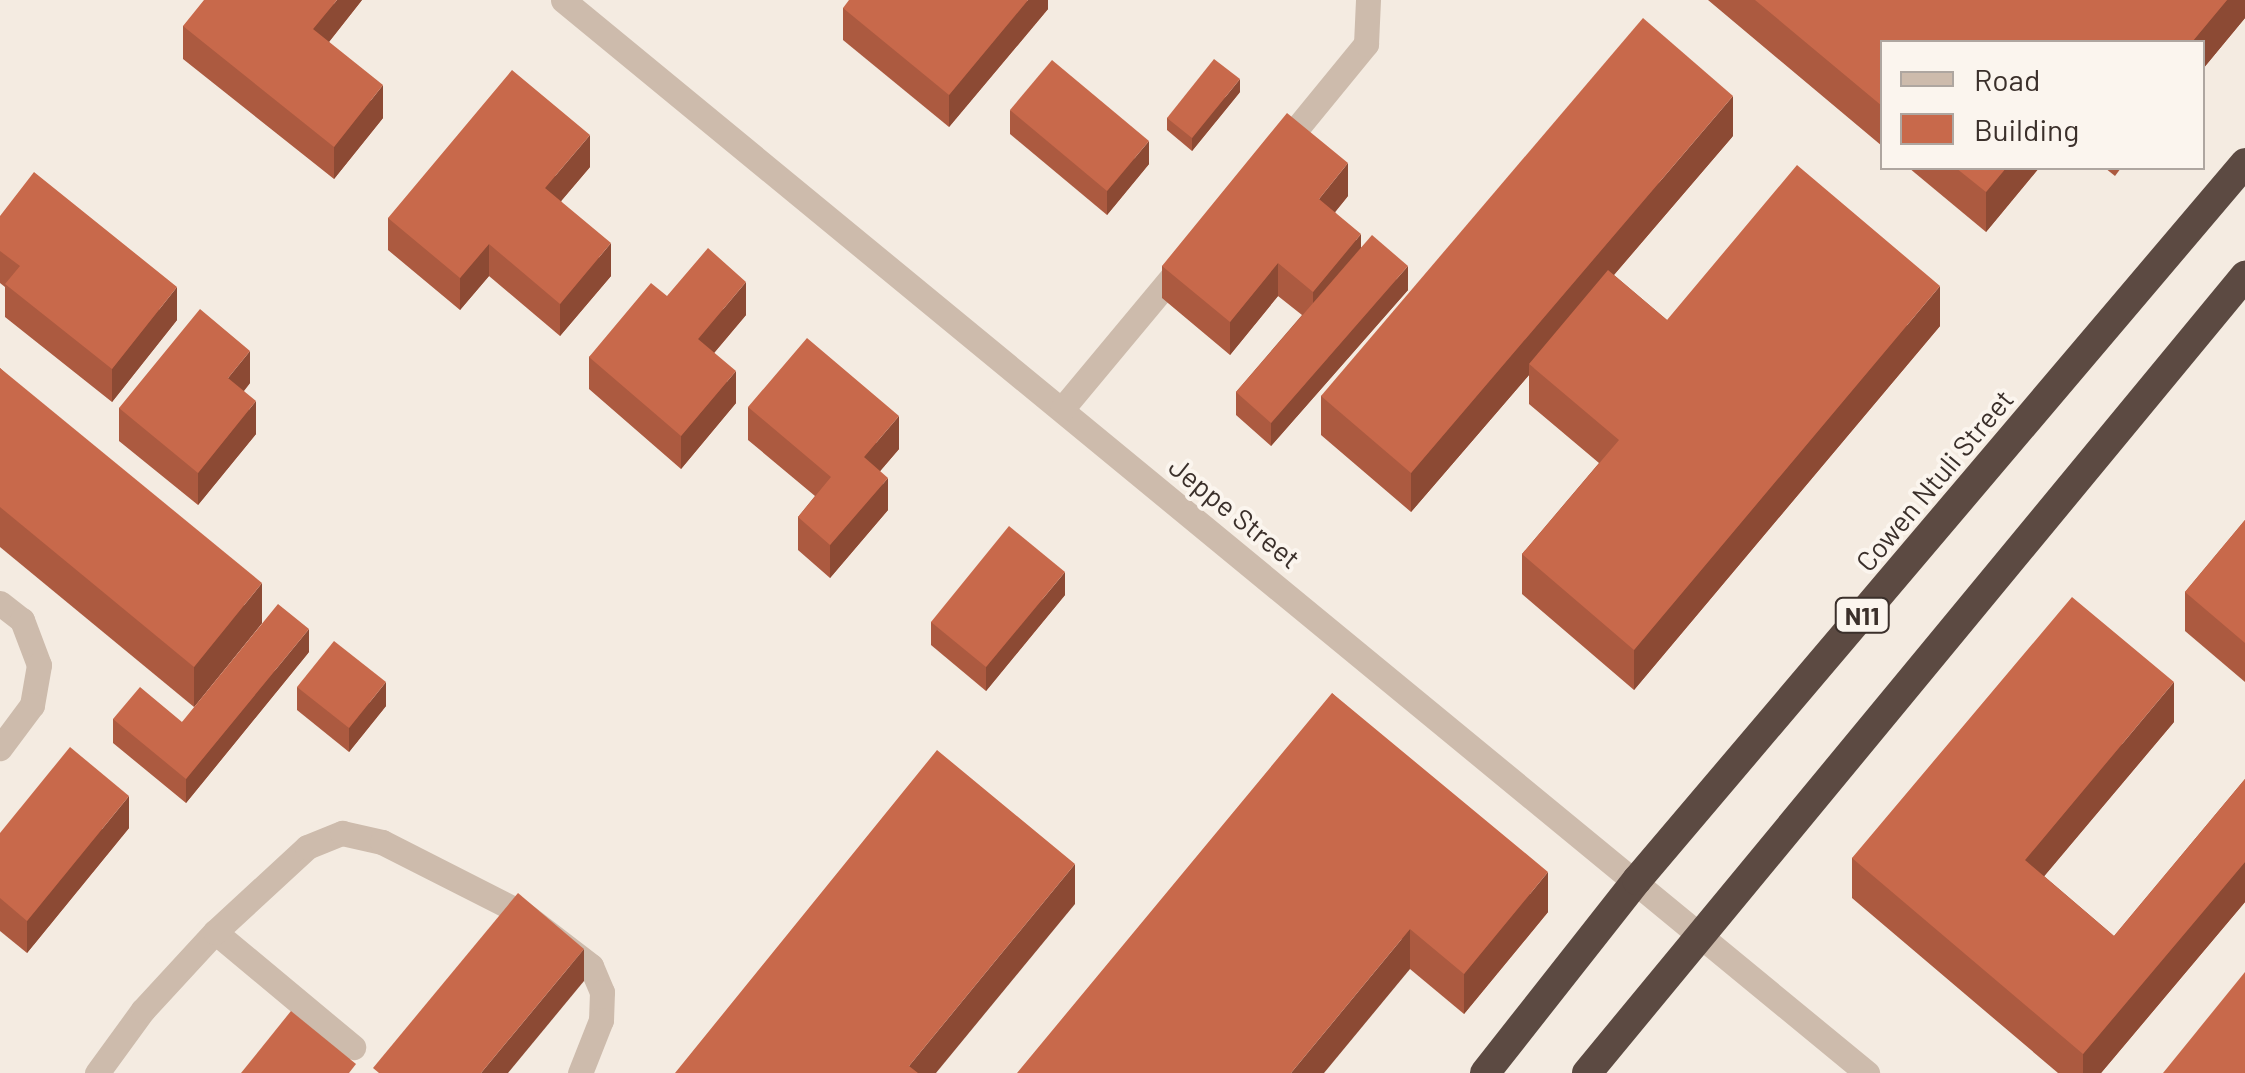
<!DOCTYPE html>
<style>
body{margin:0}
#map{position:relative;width:2245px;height:1073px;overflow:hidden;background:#f4ebe1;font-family:Barlow,sans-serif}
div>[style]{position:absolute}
.minor>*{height:25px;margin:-12.5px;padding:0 12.5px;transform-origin:12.5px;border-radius:12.5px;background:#cdbbac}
.highway>*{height:30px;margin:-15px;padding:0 15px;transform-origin:15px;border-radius:15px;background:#5c4a42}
.wall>*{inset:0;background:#ac5a40}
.shaded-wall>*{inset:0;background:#8c4a34}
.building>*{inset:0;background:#c8694b}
span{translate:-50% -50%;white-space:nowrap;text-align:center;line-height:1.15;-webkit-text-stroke:8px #fbf5ee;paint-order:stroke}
.shield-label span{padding:2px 8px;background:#fbf5ee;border:2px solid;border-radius:8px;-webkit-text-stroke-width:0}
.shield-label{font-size:25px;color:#3b302b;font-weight:700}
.street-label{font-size:28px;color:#3b302b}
.legend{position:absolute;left:1880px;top:40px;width:325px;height:130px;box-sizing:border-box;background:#fbf5ee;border:2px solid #aea6a0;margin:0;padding:12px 18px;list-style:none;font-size:30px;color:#3b302b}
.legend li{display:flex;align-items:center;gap:20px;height:50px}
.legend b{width:50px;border:2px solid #aea6a0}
</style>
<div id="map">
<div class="minor">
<i style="left:563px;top:0;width:1689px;rotate:39.45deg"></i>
<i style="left:1280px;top:149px;width:136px;rotate:-50.7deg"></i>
<i style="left:1366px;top:44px;width:44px;rotate:-87.4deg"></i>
<i style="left:1062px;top:409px;width:189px;rotate:-50.2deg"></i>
<i style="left:0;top:603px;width:28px;rotate:38deg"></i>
<i style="left:22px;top:620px;width:48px;rotate:69.3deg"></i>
<i style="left:39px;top:665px;width:41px;rotate:99.9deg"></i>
<i style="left:32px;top:705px;width:54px;rotate:126.7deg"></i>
<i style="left:215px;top:932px;width:180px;rotate:39.8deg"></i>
<i style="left:97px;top:1073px;width:78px;rotate:-53.9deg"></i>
<i style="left:143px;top:1010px;width:106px;rotate:-47.3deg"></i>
<i style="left:215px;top:932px;width:125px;rotate:-42.7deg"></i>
<i style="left:307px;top:847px;width:38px;rotate:-22deg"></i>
<i style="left:342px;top:833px;width:41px;rotate:12.7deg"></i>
<i style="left:382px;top:842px;width:157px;rotate:26.9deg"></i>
<i style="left:522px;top:913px;width:87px;rotate:37.5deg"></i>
<i style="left:591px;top:966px;width:28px;rotate:67deg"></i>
<i style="left:602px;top:992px;width:28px;rotate:92deg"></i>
<i style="left:601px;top:1020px;width:57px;rotate:111.6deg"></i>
</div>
<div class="highway">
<i style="left:1485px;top:1073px;width:246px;rotate:-51.8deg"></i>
<i style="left:1637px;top:880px;width:940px;rotate:-49.7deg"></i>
<i style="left:1587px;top:1073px;width:1034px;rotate:-50.46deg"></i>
</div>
<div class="wall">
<i style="clip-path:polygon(362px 0,329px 42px,383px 118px,334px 179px,183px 59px,183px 26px)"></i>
<i style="clip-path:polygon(1048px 0,1048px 9px,949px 127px,843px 40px,843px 8px)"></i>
<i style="clip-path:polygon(1708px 0,2245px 0,2245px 18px,2202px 70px,2202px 42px,1882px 42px,1882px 146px)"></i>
<i style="clip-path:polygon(1240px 92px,1192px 151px,1167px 130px,1167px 118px)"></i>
<i style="clip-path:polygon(1010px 110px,1149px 164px,1107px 215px,1010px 134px)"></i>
<i style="clip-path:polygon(1733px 136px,1614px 275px,1667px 320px,1940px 326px,1634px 690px,1522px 594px,1522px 554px,1599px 463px,1529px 404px,1529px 375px,1411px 512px,1321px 435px,1321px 396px)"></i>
<i style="clip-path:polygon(590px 167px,561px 201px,611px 276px,560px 336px,489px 276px,460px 310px,388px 250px,388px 218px)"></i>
<i style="clip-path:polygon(1909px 168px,2039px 168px,1986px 232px)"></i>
<i style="clip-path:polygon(2105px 168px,2121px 168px,2115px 176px)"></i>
<i style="clip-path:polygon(1348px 196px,1335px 212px,1361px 247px,1408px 290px,1271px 446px,1236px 415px,1236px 392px,1302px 315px,1278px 296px,1230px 355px,1162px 298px,1162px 266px)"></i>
<i style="clip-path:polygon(0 216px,177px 320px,112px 402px,5px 317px,5px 287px,0 283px)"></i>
<i style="clip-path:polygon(667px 296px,746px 315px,714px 353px,736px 403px,681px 469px,589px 389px,589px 357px)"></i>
<i style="clip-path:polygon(0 368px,262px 623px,194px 707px,0 547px)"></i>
<i style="clip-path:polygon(250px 383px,244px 391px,256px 434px,198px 505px,119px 441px,119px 408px)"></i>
<i style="clip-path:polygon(748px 407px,899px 449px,880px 471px,888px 510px,830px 578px,798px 550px,798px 517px,815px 496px,748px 440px)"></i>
<i style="clip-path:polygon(2245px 520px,2245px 682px,2185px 631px,2185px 592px)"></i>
<i style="clip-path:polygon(1065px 595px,986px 691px,931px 645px,931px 622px)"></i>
<i style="clip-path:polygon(309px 652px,186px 803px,113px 743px,113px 719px,182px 722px)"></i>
<i style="clip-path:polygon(297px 687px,386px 706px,349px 752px,297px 710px)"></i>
<i style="clip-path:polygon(1332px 693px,1548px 912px,1464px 1014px,1410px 969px)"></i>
<i style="clip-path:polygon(2174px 722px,2044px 876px,2114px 936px,2245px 779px,2245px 902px,2101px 1073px,2058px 1073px,1852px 898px,1852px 858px)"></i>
<i style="clip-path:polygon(129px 828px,27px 953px,0 931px,0 833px)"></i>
</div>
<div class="shaded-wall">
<i style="clip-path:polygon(337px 0,362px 0,313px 62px,313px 29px)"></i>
<i style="clip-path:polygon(1028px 0,1048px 0,1048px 9px,949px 127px,949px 95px)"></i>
<i style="clip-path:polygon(2227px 0,2245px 0,2245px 18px,2202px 70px,2202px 42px,2192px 42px)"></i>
<i style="clip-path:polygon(1240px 79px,1240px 92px,1192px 151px,1192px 138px)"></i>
<i style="clip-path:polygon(383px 85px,383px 118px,334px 179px,334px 147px)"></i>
<i style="clip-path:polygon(1733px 96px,1733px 136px,1534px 368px,1529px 364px,1529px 375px,1411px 512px,1411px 473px)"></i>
<i style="clip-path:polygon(590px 135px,590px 167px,545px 220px,545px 188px)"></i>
<i style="clip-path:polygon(1149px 141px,1149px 164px,1107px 215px,1107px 191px)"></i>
<i style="clip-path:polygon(1348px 163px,1348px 196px,1319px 232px,1319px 199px)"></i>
<i style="clip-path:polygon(2006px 168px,2039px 168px,1986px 232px,1986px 192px)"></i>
<i style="clip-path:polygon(1361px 234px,1361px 267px,1313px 325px,1313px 292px)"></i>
<i style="clip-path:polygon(611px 243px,611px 276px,560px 336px,560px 304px)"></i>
<i style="clip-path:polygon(489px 244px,489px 276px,460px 310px,460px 278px)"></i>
<i style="clip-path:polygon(1278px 263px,1278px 296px,1230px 355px,1230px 322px)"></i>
<i style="clip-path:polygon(1408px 266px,1408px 290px,1271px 446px,1271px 423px)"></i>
<i style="clip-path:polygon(746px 282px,746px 315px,698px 372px,698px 339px)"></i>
<i style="clip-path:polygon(1940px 286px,1940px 326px,1634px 690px,1634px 650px)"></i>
<i style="clip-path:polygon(177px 287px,177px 320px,112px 402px,112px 369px)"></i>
<i style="clip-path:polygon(250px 351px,250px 383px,228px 410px,228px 378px)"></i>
<i style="clip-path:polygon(736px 371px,736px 403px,681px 469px,681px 436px)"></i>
<i style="clip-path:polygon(256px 401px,256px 434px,198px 505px,198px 473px)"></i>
<i style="clip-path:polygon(899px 416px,899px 449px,864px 490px,864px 457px)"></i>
<i style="clip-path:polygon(888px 478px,888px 510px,830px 578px,830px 545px)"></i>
<i style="clip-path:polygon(1065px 572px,1065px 595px,986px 691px,986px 667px)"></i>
<i style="clip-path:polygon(262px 583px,262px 623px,194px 707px,194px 667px)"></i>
<i style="clip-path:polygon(309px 629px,309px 652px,186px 803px,186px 779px)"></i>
<i style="clip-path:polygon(386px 682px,386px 706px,349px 752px,349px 728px)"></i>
<i style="clip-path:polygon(2174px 682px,2174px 722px,2025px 899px,2025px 860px)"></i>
<i style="clip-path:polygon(129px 796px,129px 828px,27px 953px,27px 921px)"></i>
<i style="clip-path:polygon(2245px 862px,2245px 902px,2101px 1073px,2083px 1073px,2083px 1054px)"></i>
<i style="clip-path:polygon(1075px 864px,1075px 904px,936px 1073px,909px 1073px,909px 1066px)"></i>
<i style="clip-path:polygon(1548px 872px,1548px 912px,1464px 1014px,1464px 974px)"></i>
<i style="clip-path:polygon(1410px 929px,1410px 969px,1324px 1073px,1291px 1073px)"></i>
<i style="clip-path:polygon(584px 949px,584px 981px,508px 1073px,481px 1073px)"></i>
</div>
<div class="building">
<i style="clip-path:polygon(204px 0,337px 0,313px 29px,383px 85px,334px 147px,183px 26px)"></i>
<i style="clip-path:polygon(849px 0,1028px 0,949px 95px,843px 8px)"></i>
<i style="clip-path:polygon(1755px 0,2227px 0,2192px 42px,1882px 42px,1882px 106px)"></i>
<i style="clip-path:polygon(1643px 18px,1733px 96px,1411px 473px,1321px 396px)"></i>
<i style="clip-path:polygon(1214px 59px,1240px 79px,1192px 138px,1167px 118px)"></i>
<i style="clip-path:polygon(1052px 60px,1149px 141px,1107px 191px,1010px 110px)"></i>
<i style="clip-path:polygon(512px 70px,590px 135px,545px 188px,611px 243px,560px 304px,489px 244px,460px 278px,388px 218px)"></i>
<i style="clip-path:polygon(1287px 113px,1348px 163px,1319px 199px,1361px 234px,1313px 292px,1278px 263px,1230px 322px,1162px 266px)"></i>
<i style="clip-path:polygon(1797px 165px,1940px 286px,1634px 650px,1522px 554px,1619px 440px,1529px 364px,1608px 270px,1667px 320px)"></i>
<i style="clip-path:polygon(1956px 168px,2006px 168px,1986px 192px)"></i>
<i style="clip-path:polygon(34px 172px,177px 287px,112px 369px,5px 284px,20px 266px,0 251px,0 216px)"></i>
<i style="clip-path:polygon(1372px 235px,1408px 266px,1271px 423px,1236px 392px)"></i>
<i style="clip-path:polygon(708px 248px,746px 282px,698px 339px,736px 371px,681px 436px,589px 357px,651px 283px,667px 296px)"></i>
<i style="clip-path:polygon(200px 309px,250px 351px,228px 378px,256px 401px,198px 473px,119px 408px)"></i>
<i style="clip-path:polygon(807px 338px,899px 416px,864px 457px,888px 478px,830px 545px,798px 517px,831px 477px,748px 407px)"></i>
<i style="clip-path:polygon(0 368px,262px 583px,194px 667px,0 507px)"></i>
<i style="clip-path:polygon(2245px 520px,2245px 643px,2185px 592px)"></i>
<i style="clip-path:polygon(1009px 526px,1065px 572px,986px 667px,931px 622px)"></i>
<i style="clip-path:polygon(2072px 597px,2174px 682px,2025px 860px,2114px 936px,2245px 779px,2245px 862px,2083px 1054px,1852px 858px)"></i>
<i style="clip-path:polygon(278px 604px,309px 629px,186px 779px,113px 719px,140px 687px,182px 722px)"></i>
<i style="clip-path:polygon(334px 641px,386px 682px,349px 728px,297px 687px)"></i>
<i style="clip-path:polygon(1332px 693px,1548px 872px,1464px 974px,1410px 929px,1291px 1073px,1017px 1073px)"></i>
<i style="clip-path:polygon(70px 747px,129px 796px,27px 921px,0 898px,0 833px)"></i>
<i style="clip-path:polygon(937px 750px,1075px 864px,909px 1066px,918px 1073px,675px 1073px)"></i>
<i style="clip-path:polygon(518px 893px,584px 949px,481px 1073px,379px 1073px,373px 1068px)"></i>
<i style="clip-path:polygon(2245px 972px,2245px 1073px,2163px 1073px)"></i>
<i style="clip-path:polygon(291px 1011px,356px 1064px,349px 1073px,241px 1073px)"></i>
</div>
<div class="shield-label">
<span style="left:1862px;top:615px">N11</span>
</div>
<div class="street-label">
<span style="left:1934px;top:480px;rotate:-50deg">Cowen Ntuli Street</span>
<span style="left:1235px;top:512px;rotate:39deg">Jeppe Street</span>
</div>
<ul class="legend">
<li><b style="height:12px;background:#cdbbac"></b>Road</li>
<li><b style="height:28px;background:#c8694b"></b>Building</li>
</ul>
</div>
